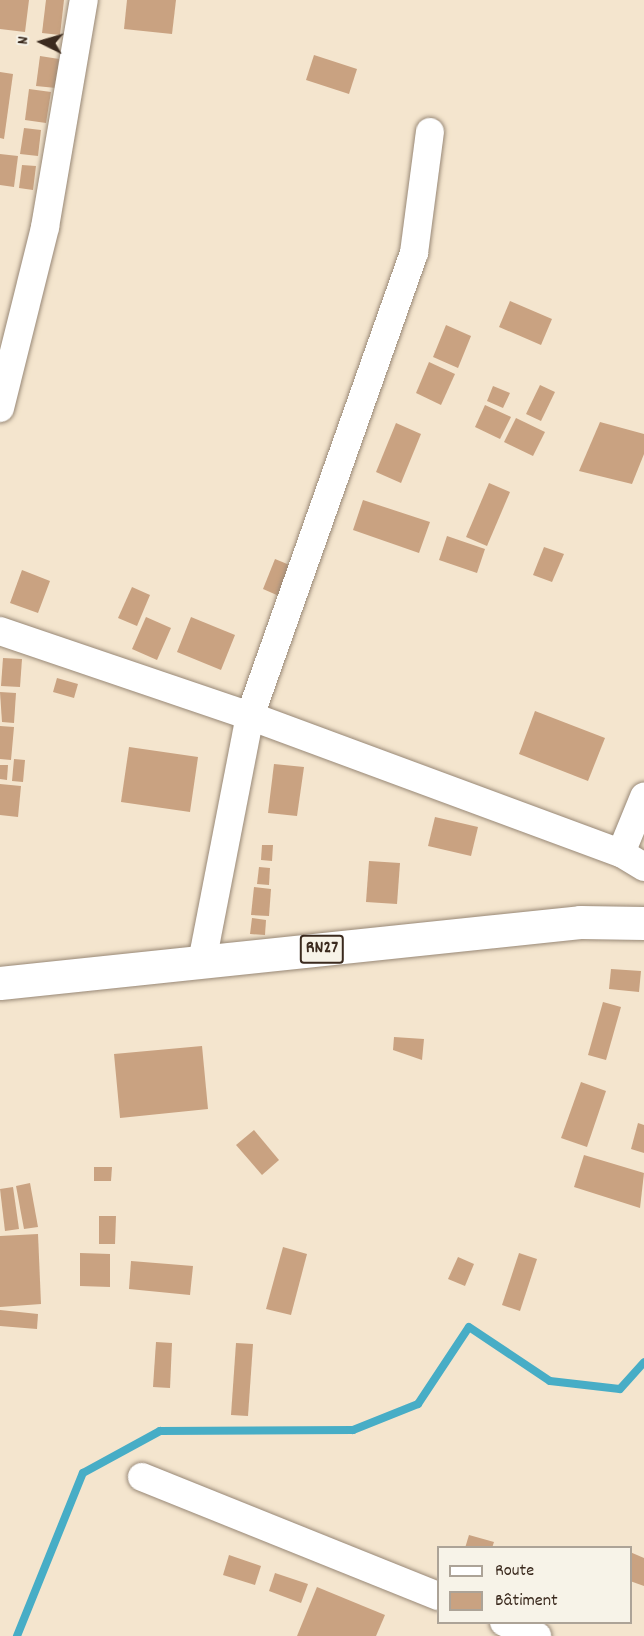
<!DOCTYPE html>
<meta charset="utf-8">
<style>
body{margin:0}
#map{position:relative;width:644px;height:1636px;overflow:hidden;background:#f4e5ce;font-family:Dekko,sans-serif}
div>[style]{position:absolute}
.stream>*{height:8px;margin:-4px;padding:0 4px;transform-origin:4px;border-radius:4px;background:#47adc6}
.building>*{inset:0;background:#c9a281}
.roads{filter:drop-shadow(0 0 2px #988876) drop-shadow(0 0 2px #988876)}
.minor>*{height:28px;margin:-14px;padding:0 14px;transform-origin:14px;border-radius:14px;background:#fff}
.major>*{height:33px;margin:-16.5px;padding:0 16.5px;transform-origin:16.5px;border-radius:16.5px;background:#fff}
span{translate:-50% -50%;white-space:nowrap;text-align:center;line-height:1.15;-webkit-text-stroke:4.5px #f7f3e8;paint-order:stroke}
.shield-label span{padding:2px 4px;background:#f7f3e8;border:2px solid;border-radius:4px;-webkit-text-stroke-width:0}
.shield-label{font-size:18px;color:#3b2a1e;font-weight:700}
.legend{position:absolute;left:437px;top:1546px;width:195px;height:78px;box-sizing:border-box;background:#f7f3e8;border:2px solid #aca397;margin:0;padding:8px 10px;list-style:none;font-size:18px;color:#3b2a1e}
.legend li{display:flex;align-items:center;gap:12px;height:30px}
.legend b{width:30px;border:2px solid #aca397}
.north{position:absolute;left:12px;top:12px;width:60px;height:60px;-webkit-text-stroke:4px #f7f3e8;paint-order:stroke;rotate:275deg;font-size:16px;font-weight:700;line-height:24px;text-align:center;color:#3b2a1e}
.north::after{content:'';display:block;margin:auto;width:21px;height:27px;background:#3b2a1e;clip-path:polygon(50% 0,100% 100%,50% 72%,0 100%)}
</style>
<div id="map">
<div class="stream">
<i style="left:17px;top:1636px;width:176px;rotate:-68deg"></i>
<i style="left:83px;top:1473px;width:88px;rotate:-28.6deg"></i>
<i style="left:160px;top:1431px;width:193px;rotate:-0.3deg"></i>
<i style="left:353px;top:1430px;width:70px;rotate:-21.8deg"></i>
<i style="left:418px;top:1404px;width:92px;rotate:-56.5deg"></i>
<i style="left:469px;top:1327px;width:97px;rotate:33.7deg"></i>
<i style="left:550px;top:1381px;width:70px;rotate:6.5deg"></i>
<i style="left:620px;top:1389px;width:36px;rotate:-48deg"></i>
</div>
<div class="building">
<i style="clip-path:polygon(0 0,29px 0,25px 32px,0 29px)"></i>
<i style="clip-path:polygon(46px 0,64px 0,60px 35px,42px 33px)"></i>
<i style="clip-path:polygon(127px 0,176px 0,172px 34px,124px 29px)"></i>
<i style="clip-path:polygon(314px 55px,357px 69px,349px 94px,306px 80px)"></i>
<i style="clip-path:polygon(40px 56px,59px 59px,56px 88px,36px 86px)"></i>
<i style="clip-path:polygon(0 72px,13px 74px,4px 139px,0 138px)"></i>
<i style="clip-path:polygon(29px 89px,51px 92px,46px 123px,25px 120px)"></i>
<i style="clip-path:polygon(24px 128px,41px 130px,38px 156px,20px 154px)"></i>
<i style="clip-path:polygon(0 154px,18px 156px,14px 187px,0 185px)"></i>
<i style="clip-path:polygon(22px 165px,36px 166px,33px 190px,19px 188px)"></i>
<i style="clip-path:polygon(510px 301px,552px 319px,541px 345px,499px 327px)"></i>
<i style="clip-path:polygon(446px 325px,471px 336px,458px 368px,433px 357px)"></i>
<i style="clip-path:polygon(429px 362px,455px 374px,441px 405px,416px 393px)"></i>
<i style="clip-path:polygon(540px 385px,555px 392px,541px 421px,526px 414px)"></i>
<i style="clip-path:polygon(493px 386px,510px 393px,503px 408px,487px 401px)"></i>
<i style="clip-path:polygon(485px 405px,511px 417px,500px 439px,475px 427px)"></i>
<i style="clip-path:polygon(516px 418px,545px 432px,533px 456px,504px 442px)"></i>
<i style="clip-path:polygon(600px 422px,644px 434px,644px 454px,632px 484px,579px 471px)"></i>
<i style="clip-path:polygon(396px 423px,421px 434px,401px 483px,376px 472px)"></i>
<i style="clip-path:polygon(489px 483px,510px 492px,487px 546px,466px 537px)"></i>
<i style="clip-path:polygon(363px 500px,430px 522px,419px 553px,353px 530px)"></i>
<i style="clip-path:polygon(447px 536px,485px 549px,477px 573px,439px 560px)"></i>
<i style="clip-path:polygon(544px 547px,564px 554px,552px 582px,533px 575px)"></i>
<i style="clip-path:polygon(275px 559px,292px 566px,279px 596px,263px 589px)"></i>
<i style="clip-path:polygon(22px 570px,50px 581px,38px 613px,10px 603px)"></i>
<i style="clip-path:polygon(132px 587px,150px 595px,137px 626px,118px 618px)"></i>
<i style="clip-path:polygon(146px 617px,171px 628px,157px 660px,132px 649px)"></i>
<i style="clip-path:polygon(191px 617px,235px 635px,221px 670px,177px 652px)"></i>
<i style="clip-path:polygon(3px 658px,22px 659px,20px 687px,1px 686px)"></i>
<i style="clip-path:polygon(57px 678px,78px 684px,74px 698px,53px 692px)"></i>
<i style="clip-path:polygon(0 692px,16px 693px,14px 723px,2px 722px)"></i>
<i style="clip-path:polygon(535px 711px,605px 738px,588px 781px,519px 754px)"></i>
<i style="clip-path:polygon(0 726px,14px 727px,11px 760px,0 759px)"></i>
<i style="clip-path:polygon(129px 747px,198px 757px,190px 812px,121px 802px)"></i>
<i style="clip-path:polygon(14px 759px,25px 760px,23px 782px,12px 781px)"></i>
<i style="clip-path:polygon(274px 764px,304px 767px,297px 816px,268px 813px)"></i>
<i style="clip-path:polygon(0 765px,8px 765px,7px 780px,0 779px)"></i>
<i style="clip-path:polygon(0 784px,21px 786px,18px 817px,0 815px)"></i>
<i style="clip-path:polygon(435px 817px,478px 827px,471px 856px,428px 846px)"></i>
<i style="clip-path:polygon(262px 845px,273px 845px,272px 861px,261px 860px)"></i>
<i style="clip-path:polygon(369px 861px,400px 863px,397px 904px,366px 902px)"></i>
<i style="clip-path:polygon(259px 867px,270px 868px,269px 885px,257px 884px)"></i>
<i style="clip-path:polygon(254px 887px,271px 889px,269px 916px,251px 915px)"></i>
<i style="clip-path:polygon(252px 918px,266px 920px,265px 935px,250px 934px)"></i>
<i style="clip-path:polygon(611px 969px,641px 971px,639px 992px,609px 989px)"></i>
<i style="clip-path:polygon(603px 1002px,621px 1007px,606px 1060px,588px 1055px)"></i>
<i style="clip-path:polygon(394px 1037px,424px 1039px,422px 1060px,393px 1050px)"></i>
<i style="clip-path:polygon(202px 1046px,208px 1109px,120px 1118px,114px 1054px)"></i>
<i style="clip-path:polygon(581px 1082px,606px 1091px,587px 1147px,561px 1138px)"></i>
<i style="clip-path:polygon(638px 1123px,644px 1125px,644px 1153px,631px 1149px)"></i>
<i style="clip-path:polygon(254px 1130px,279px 1160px,262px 1175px,236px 1145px)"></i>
<i style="clip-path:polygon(584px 1155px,644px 1173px,640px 1208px,574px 1187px)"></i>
<i style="clip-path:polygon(94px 1167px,112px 1167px,111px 1181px,94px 1181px)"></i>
<i style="clip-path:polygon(30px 1183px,38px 1227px,24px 1229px,16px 1186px)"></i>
<i style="clip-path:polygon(13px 1187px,19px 1229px,5px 1231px,0 1189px)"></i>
<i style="clip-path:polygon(99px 1216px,116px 1216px,115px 1244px,99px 1244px)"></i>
<i style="clip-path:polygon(38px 1234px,41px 1304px,0 1307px,0 1236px)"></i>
<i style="clip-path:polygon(283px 1247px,307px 1254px,291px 1315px,266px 1309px)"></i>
<i style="clip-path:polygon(80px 1253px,110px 1254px,110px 1287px,80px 1286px)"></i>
<i style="clip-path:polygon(519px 1253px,537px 1259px,520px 1311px,502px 1305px)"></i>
<i style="clip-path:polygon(458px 1257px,474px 1264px,465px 1286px,448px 1279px)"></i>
<i style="clip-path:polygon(131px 1261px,193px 1266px,190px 1295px,129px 1289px)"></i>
<i style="clip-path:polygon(0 1310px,38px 1314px,37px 1329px,0 1326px)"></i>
<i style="clip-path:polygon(156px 1342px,172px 1343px,170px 1388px,153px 1387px)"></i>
<i style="clip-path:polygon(236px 1343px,253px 1344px,248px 1416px,231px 1415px)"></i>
<i style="clip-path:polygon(469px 1535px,494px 1542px,492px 1548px,465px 1548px)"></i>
<i style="clip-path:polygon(630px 1552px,644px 1558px,644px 1586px,630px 1581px)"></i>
<i style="clip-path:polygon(229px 1555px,261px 1566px,255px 1585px,223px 1575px)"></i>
<i style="clip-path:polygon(275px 1573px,308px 1584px,301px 1603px,269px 1591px)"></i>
<i style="clip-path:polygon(317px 1587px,385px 1615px,376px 1636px,297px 1636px)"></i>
</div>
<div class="roads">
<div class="minor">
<i style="left:0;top:408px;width:187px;rotate:-76deg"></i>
<i style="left:45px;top:227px;width:230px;rotate:-80.3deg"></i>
<i style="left:0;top:631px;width:264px;rotate:18.8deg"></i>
<i style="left:250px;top:716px;width:395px;rotate:20.3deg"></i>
<i style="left:621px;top:853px;width:27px;rotate:31deg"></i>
<i style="left:621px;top:853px;width:61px;rotate:-67.7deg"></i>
<i style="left:202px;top:962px;width:251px;rotate:-79deg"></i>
<i style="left:250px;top:716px;width:491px;rotate:-70.5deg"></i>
<i style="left:414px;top:253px;width:122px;rotate:-82.5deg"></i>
<i style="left:142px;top:1477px;width:319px;rotate:21.9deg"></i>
<i style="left:504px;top:1622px;width:36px;rotate:23deg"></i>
</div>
<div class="major">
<i style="left:0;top:983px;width:583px;rotate:-6deg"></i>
<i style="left:580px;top:922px;width:64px;rotate:0.9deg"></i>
</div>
</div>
<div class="shield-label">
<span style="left:322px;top:949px">RN27</span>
</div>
<ul class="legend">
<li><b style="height:8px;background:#fff"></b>Route</li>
<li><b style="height:16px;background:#c9a281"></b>Bâtiment</li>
</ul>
<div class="north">N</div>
</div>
